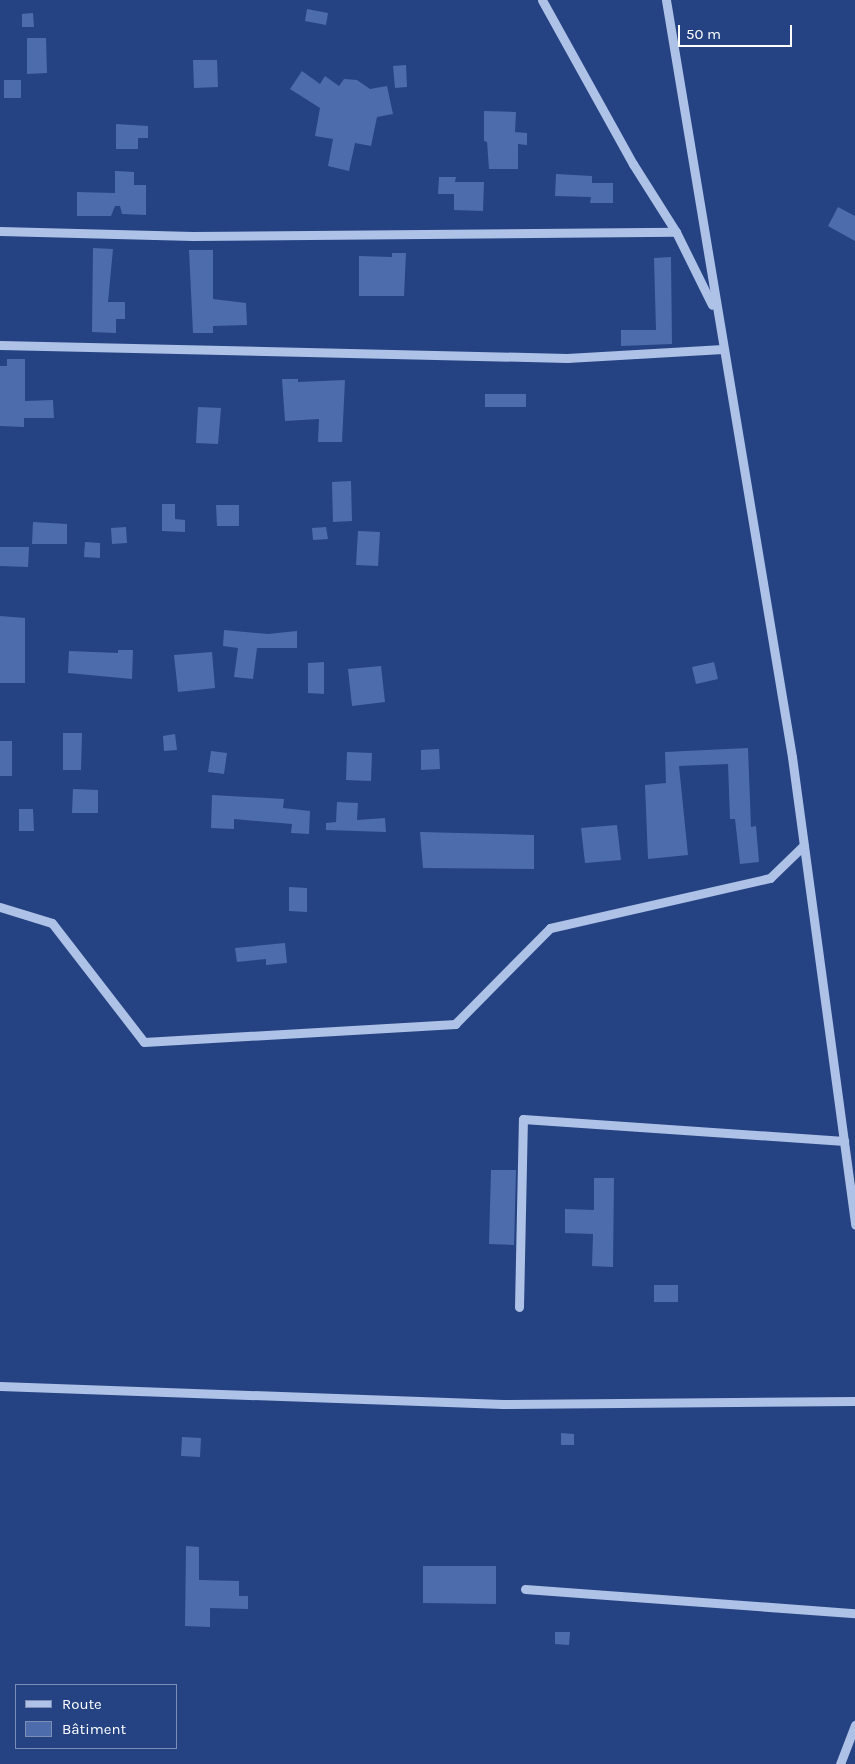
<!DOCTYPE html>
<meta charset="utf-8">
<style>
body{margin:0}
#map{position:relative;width:855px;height:1764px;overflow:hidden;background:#254383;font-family:Karla,sans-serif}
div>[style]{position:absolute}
.building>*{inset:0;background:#4d6cab}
.minor>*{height:9px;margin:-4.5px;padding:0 4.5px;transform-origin:4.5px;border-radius:4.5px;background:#aec1e7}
span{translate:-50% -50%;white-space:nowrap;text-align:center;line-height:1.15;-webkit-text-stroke:4px #254383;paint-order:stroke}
.legend{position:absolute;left:15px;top:1684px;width:162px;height:65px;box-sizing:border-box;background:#254383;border:1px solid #7c8eb5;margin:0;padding:6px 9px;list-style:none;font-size:15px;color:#fff}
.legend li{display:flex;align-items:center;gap:10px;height:25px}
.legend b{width:25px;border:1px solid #7c8eb5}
.scale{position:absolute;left:678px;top:25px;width:114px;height:22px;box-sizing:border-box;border:2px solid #fff;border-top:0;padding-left:6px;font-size:15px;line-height:18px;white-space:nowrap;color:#fff;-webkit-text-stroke:4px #254383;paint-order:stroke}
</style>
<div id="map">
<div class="building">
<i style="clip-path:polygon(307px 9px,328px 13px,326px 25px,305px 21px)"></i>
<i style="clip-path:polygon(33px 13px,34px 27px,22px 27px,22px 14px)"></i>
<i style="clip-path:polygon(27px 38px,46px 38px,47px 73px,27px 74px)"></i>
<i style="clip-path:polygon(193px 60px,217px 60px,218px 87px,194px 88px)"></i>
<i style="clip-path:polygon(406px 65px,407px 87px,395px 88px,393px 66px)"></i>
<i style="clip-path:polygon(302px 71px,320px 84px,325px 76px,339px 86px,344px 79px,357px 80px,370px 89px,387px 86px,393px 114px,377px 117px,371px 146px,355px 143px,349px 171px,328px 166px,333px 139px,315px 136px,320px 108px,290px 89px)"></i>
<i style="clip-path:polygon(4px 80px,21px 80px,21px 98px,4px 98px)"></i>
<i style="clip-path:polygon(484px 111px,516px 112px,515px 132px,527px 133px,527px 145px,518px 144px,518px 169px,489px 169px,487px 142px,484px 141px)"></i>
<i style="clip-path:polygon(116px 124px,148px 126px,148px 138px,138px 138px,138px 149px,116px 149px)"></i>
<i style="clip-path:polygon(115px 171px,134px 172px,134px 185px,146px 185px,146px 215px,122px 214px,120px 206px,115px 206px,111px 216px,77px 216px,77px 192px,115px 193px)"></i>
<i style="clip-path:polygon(556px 174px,592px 176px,592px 183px,613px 183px,613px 203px,590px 203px,591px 197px,555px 196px)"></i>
<i style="clip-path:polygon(439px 177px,456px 177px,455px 182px,484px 182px,483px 211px,454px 210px,454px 194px,438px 194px)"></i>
<i style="clip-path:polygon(838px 207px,855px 216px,855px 241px,828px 226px)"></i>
<i style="clip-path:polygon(93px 248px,113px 249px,108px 302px,125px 302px,125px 319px,116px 319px,116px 333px,92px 332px)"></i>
<i style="clip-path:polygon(189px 250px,213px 250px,213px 299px,246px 303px,247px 325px,213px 326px,213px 333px,193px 333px)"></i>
<i style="clip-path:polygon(392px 253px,406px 253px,404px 296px,359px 296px,359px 256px,392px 257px)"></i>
<i style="clip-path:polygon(671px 257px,672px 344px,621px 346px,621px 330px,656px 330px,654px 258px)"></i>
<i style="clip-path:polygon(7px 359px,25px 359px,25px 401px,53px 400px,54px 418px,24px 418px,24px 427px,0 426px,0 366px,7px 366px)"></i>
<i style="clip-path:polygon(282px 379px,298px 379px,298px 382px,345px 380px,342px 442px,318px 442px,319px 419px,285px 421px)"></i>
<i style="clip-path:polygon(485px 394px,526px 394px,526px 407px,485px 407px)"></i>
<i style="clip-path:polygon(198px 407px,221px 408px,218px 444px,196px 443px)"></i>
<i style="clip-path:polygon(351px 481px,352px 521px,333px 522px,332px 482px)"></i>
<i style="clip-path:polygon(162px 504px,175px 504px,175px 519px,185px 520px,185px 532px,162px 531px)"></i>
<i style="clip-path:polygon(216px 505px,239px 505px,239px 526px,217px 526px)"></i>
<i style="clip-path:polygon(33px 522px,67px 524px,67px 544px,32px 544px)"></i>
<i style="clip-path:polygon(126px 527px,127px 543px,112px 544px,111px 528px)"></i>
<i style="clip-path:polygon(326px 527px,328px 539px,313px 540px,312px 528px)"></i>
<i style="clip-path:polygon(358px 531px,380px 532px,378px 566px,356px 565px)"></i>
<i style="clip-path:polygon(85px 542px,100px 543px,100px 558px,84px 557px)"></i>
<i style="clip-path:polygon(0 547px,29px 547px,28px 567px,0 566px)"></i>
<i style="clip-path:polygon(0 616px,25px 618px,25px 683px,0 683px)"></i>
<i style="clip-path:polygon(224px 630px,268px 634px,297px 631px,297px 648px,257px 648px,253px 679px,234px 677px,238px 648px,223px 646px)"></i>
<i style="clip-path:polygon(118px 650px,133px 650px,132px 679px,68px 673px,69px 651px,118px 653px)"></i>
<i style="clip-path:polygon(212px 652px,215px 688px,178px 692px,174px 655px)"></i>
<i style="clip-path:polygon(324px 662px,324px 694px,308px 693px,308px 663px)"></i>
<i style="clip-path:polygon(714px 662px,718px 679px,696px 684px,692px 667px)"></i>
<i style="clip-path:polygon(381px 666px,385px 702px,352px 706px,348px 669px)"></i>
<i style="clip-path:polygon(63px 733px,82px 733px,81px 770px,63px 770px)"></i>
<i style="clip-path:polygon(175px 734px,177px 750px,164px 751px,163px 736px)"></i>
<i style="clip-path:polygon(0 741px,12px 741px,12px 776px,0 776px)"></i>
<i style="clip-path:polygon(748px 748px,751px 827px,756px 826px,759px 862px,740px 864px,735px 819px,730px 819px,728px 764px,679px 766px,688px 855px,648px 859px,645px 785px,666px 783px,665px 752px)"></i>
<i style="clip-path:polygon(439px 749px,440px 769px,421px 770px,421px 750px)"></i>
<i style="clip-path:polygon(211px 751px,227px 753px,224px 774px,208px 772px)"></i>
<i style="clip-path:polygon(347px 752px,372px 753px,371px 781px,346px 780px)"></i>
<i style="clip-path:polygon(73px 789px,98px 790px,98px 813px,72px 813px)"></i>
<i style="clip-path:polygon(212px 795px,284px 799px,283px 808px,310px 811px,309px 834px,291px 833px,292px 824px,234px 819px,234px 829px,211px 828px)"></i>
<i style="clip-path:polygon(337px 802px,358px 803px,357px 820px,385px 818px,386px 832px,326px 830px,326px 823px,336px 822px)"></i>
<i style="clip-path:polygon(19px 809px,33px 809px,34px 831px,19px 831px)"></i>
<i style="clip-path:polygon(617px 825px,621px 860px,585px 863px,581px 828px)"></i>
<i style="clip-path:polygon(420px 832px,534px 835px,534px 869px,423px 868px)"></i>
<i style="clip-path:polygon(289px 887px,307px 888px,307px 912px,289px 911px)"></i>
<i style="clip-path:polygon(285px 943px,287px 963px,266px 965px,266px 959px,237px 962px,235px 948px)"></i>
<i style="clip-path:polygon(491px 1170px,516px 1170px,514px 1245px,489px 1244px)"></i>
<i style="clip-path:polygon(594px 1178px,614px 1178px,613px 1267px,592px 1266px,593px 1234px,565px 1233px,565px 1209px,594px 1210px)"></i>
<i style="clip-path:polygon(654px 1285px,678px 1285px,678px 1302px,654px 1302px)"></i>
<i style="clip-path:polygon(561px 1433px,574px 1434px,574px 1445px,561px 1445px)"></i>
<i style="clip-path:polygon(182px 1437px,201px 1438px,200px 1457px,181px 1456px)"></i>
<i style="clip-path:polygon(186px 1546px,199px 1547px,199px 1580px,239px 1581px,239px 1596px,248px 1596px,248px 1609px,210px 1608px,210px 1627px,185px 1626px)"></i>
<i style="clip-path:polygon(423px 1566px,496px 1566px,496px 1604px,423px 1603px)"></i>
<i style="clip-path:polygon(555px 1632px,570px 1632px,569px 1645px,555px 1644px)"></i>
</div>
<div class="minor">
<i style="left:542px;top:0;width:188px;rotate:61deg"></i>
<i style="left:633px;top:164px;width:80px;rotate:57.7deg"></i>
<i style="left:676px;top:232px;width:81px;rotate:63.7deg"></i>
<i style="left:666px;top:0;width:767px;rotate:80.55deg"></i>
<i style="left:792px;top:757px;width:472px;rotate:82.3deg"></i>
<i style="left:0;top:231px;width:193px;rotate:1.5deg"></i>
<i style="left:193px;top:236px;width:483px;rotate:-0.5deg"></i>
<i style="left:0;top:345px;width:567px;rotate:1.31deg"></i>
<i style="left:567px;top:358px;width:156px;rotate:-3.3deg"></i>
<i style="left:0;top:907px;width:54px;rotate:17.1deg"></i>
<i style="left:52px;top:923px;width:150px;rotate:52.3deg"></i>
<i style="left:144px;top:1042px;width:312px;rotate:-3.3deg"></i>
<i style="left:455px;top:1024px;width:135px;rotate:-45.3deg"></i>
<i style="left:550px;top:928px;width:226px;rotate:-12.8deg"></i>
<i style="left:770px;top:878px;width:47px;rotate:-44.1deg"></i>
<i style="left:519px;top:1307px;width:188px;rotate:-88.8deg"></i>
<i style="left:523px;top:1119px;width:322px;rotate:3.9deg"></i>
<i style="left:0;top:1386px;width:503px;rotate:2.05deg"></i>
<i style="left:503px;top:1404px;width:352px;rotate:-0.5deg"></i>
<i style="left:525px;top:1589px;width:331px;rotate:4.2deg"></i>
<i style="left:840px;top:1764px;width:42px;rotate:-69deg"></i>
</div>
<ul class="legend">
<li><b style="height:6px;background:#aec1e7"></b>Route</li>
<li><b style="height:14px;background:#4d6cab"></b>Bâtiment</li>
</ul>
<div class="scale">50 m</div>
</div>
